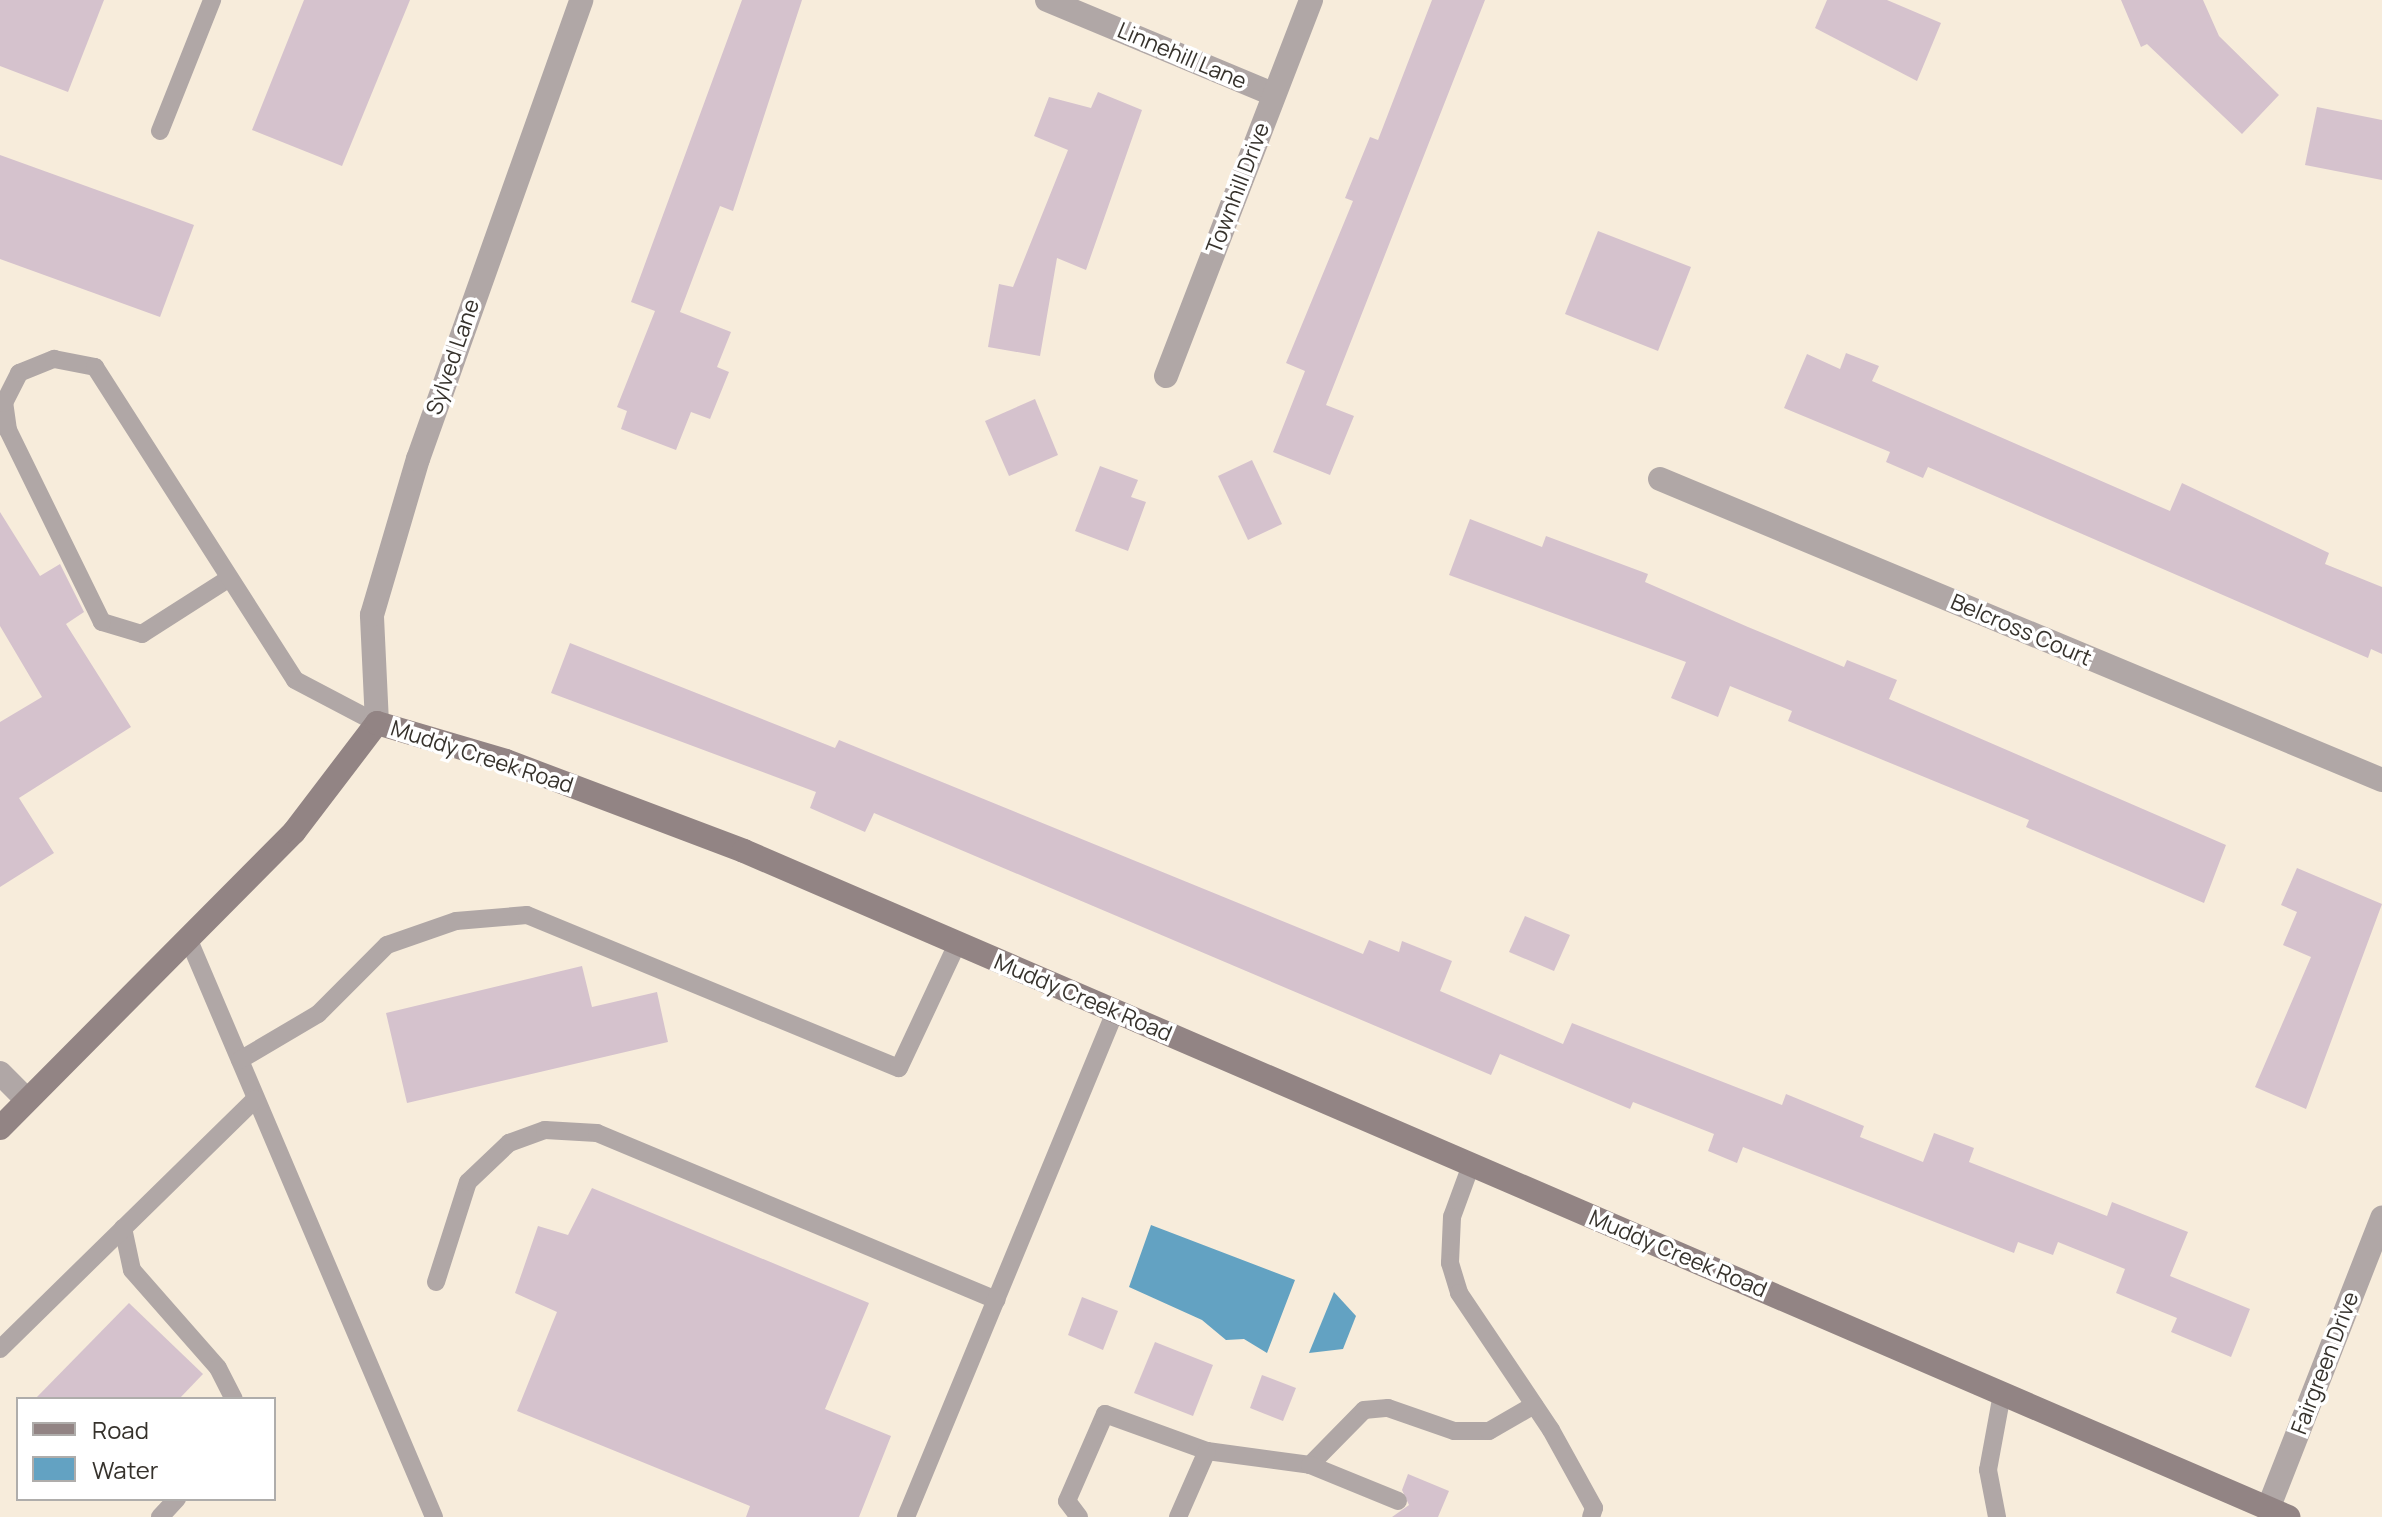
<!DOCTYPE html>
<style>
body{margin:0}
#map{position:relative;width:2382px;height:1517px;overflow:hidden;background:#f7ecdb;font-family:Manrope,sans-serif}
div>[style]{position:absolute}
.water>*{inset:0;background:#63a2c2}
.building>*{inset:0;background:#d5c2cd}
.lane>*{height:18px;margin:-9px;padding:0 9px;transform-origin:9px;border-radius:9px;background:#b0a7a6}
.street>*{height:24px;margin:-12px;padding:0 12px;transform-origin:12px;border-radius:12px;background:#b0a7a6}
.secondary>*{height:24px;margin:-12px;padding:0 12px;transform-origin:12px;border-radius:12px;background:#928484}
span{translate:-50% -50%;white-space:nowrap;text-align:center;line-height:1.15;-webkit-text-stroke:7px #fff;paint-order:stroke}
.street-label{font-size:22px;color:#36322c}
.legend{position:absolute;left:16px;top:1397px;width:260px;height:104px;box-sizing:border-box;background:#fff;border:2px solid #afadab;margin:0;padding:10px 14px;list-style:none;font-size:24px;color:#36322c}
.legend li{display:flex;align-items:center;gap:16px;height:40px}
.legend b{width:40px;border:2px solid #afadab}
</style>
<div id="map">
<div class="water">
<i style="clip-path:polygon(1151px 1225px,1295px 1280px,1267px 1353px,1244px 1339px,1226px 1340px,1202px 1320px,1129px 1287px)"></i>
<i style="clip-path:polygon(1334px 1292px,1356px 1316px,1343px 1349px,1309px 1353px)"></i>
</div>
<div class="building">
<i style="clip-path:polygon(0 0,104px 0,68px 92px,0 66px)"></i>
<i style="clip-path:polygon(304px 0,410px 0,342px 166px,252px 130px)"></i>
<i style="clip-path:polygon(742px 0,802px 0,733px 211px,720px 206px,680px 312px,731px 332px,717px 367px,729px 372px,710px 419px,691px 412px,676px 450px,621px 429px,627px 411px,617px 407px,655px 311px,631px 302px)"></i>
<i style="clip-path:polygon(1432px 0,1485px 0,1326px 405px,1354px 416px,1330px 475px,1273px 452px,1305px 371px,1286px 363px,1353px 201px,1345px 198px,1370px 137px,1378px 140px)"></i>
<i style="clip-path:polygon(1827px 0,1887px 0,1941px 23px,1917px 81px,1815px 28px)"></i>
<i style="clip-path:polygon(2121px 0,2203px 0,2219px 36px,2279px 95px,2242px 134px,2147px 44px,2141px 47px)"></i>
<i style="clip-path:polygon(1098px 92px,1142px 110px,1086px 270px,1057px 258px,1040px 356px,988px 347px,999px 284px,1013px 287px,1068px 150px,1034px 136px,1049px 97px,1091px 108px)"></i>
<i style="clip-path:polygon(2317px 107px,2382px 120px,2382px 180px,2305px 165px)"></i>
<i style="clip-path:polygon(0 155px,194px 225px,160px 317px,0 259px)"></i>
<i style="clip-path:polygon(1598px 231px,1691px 267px,1658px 351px,1565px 314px)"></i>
<i style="clip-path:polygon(1846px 353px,1879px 366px,1872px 381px,2170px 511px,2182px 483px,2329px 553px,2325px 564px,2382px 587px,2382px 654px,2371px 649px,2368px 658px,1928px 467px,1923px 478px,1886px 462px,1890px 452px,1784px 408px,1807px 354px,1840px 369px)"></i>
<i style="clip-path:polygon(1035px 399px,1058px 455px,1009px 476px,985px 421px)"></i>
<i style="clip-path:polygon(1252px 460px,1282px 524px,1248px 540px,1218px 476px)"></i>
<i style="clip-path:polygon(1100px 466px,1138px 480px,1131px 497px,1146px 502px,1128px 551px,1075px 531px)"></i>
<i style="clip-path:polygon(0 512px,40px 576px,60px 564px,84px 612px,66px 624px,131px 727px,19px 798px,54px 853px,0 887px,0 722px,42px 697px,0 626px)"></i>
<i style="clip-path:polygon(1470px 519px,1542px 547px,1546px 536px,1648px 574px,1645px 582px,1748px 627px,1844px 667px,1847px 660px,1897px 680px,1889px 699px,2226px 845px,2204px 903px,2026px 827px,2029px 820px,1788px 721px,1792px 711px,1730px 686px,1718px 717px,1671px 698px,1686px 662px,1449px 575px)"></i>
<i style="clip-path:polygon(570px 643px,835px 748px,839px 740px,1363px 954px,1369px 940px,1399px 952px,1402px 941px,1452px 961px,1440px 991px,1563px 1044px,1572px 1023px,1782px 1105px,1786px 1094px,1864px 1126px,1860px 1137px,1923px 1162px,1934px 1133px,1974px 1148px,1969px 1162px,2107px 1216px,2112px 1202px,2188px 1232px,2170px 1276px,2250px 1309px,2231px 1357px,2171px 1332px,2177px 1318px,2116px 1293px,2125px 1269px,2058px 1242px,2053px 1255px,2018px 1242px,2014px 1253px,1743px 1147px,1737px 1163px,1708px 1151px,1714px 1134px,1633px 1102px,1630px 1109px,1500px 1054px,1491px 1075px,874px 813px,865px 832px,810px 808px,816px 792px,551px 693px)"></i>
<i style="clip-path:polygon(2297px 868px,2382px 904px,2306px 1109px,2255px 1087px,2311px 957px,2283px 945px,2297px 912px,2281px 905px)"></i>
<i style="clip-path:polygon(1525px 916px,1570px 935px,1554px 971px,1509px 952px)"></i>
<i style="clip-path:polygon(582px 966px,592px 1007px,657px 992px,668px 1042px,407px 1103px,386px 1013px)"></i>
<i style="clip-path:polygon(592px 1188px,869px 1303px,825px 1409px,891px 1436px,859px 1517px,746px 1517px,750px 1506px,517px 1411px,557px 1312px,515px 1293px,538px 1226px,568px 1235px)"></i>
<i style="clip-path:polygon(1082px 1297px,1118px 1311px,1103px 1350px,1068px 1335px)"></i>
<i style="clip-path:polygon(129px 1303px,203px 1374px,179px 1399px,35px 1399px)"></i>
<i style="clip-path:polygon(1155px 1342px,1213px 1365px,1193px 1416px,1134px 1393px)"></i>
<i style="clip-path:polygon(1262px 1375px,1296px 1388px,1283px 1421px,1250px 1408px)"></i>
<i style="clip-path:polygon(1408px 1474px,1449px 1491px,1438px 1517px,1392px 1517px,1409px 1505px,1402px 1490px)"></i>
</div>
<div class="lane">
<i style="left:160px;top:131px;width:141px;rotate:-68.3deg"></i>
<i style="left:228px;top:579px;width:102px;rotate:147.4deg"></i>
<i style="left:142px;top:634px;width:42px;rotate:-163.3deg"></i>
<i style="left:102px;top:622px;width:214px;rotate:-116.1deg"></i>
<i style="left:8px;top:430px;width:27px;rotate:-98deg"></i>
<i style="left:4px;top:403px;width:34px;rotate:-63deg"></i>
<i style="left:19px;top:373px;width:38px;rotate:-22deg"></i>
<i style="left:54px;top:359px;width:42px;rotate:11deg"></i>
<i style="left:95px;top:367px;width:371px;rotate:57.4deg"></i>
<i style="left:295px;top:680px;width:93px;rotate:27.7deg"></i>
<i style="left:188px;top:938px;width:629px;rotate:66.98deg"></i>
<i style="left:240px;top:1060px;width:91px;rotate:-30.5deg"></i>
<i style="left:318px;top:1014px;width:98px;rotate:-45deg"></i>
<i style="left:387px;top:945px;width:73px;rotate:-19.2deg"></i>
<i style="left:456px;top:921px;width:71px;rotate:-4.8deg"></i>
<i style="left:527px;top:915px;width:402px;rotate:22.4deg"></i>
<i style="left:899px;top:1068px;width:137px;rotate:-64.9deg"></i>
<i style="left:1471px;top:1165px;width:55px;rotate:110.1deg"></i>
<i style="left:1452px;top:1217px;width:46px;rotate:92.5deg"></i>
<i style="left:1450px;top:1263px;width:31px;rotate:73deg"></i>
<i style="left:1459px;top:1293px;width:165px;rotate:56.1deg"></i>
<i style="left:1551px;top:1430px;width:89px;rotate:61.1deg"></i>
<i style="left:1594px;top:1508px;width:9px;rotate:108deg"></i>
<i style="left:123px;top:1228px;width:43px;rotate:77.9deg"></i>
<i style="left:132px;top:1270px;width:130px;rotate:48.7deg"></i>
<i style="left:218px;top:1368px;width:35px;rotate:63deg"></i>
<i style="left:436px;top:1282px;width:105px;rotate:-72.3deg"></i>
<i style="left:468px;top:1182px;width:57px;rotate:-43.6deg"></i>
<i style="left:509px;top:1143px;width:38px;rotate:-20deg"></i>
<i style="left:545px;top:1130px;width:52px;rotate:3.3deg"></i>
<i style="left:597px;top:1133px;width:433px;rotate:22.7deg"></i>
<i style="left:0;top:1349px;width:357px;rotate:-44.4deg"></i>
<i style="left:1310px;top:1465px;width:77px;rotate:-45.5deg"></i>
<i style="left:1364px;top:1410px;width:24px;rotate:-5deg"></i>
<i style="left:1388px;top:1408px;width:70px;rotate:19.2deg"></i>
<i style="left:1454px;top:1431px;width:35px"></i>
<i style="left:1489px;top:1431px;width:52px;rotate:-30deg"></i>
<i style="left:160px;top:1517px;width:25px;rotate:-47deg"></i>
<i style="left:906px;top:1517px;width:547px;rotate:-67.52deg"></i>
<i style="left:1079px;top:1517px;width:20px;rotate:-127deg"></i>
<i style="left:1067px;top:1501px;width:95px;rotate:-66.4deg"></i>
<i style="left:1105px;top:1414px;width:109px;rotate:19.9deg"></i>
<i style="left:1207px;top:1451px;width:104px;rotate:7.7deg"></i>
<i style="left:1310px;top:1465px;width:95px;rotate:22.2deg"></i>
<i style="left:1178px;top:1517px;width:72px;rotate:-66.3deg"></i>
<i style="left:1997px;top:1517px;width:48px;rotate:-100.8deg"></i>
<i style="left:1988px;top:1470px;width:77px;rotate:-79.6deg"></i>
</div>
<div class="street">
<i style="left:1047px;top:0;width:245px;rotate:22.6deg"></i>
<i style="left:1166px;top:376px;width:403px;rotate:-68.9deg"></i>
<i style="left:1660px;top:479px;width:782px;rotate:22.63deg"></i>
<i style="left:377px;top:723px;width:108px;rotate:-92.7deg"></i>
<i style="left:372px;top:615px;width:163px;rotate:-73.6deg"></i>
<i style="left:418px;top:459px;width:487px;rotate:-70.4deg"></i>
<i style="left:0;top:1073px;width:37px;rotate:45deg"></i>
<i style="left:2268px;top:1509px;width:313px;rotate:-68.6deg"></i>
</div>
<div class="secondary">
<i style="left:0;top:1128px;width:417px;rotate:-45.2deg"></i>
<i style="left:294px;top:832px;width:137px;rotate:-52.7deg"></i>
<i style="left:377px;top:723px;width:134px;rotate:16.4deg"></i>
<i style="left:506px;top:761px;width:254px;rotate:20.7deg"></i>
<i style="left:744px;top:851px;width:1682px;rotate:23.33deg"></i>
</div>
<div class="street-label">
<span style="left:1182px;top:56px;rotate:23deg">Linnehill Lane</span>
<span style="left:1238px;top:188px;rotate:-69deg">Townhill Drive</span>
<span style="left:453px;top:357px;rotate:-71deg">Sylved Lane</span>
<span style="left:2021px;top:630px;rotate:23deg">Belcross Court</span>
<span style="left:482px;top:757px;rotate:18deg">Muddy Creek Road</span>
<span style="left:1083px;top:998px;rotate:23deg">Muddy Creek Road</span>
<span style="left:1678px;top:1254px;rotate:23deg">Muddy Creek Road</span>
<span style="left:2325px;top:1363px;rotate:-69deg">Fairgreen Drive</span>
</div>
<ul class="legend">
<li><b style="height:10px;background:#928484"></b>Road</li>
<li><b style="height:22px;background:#63a2c2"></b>Water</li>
</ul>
</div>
